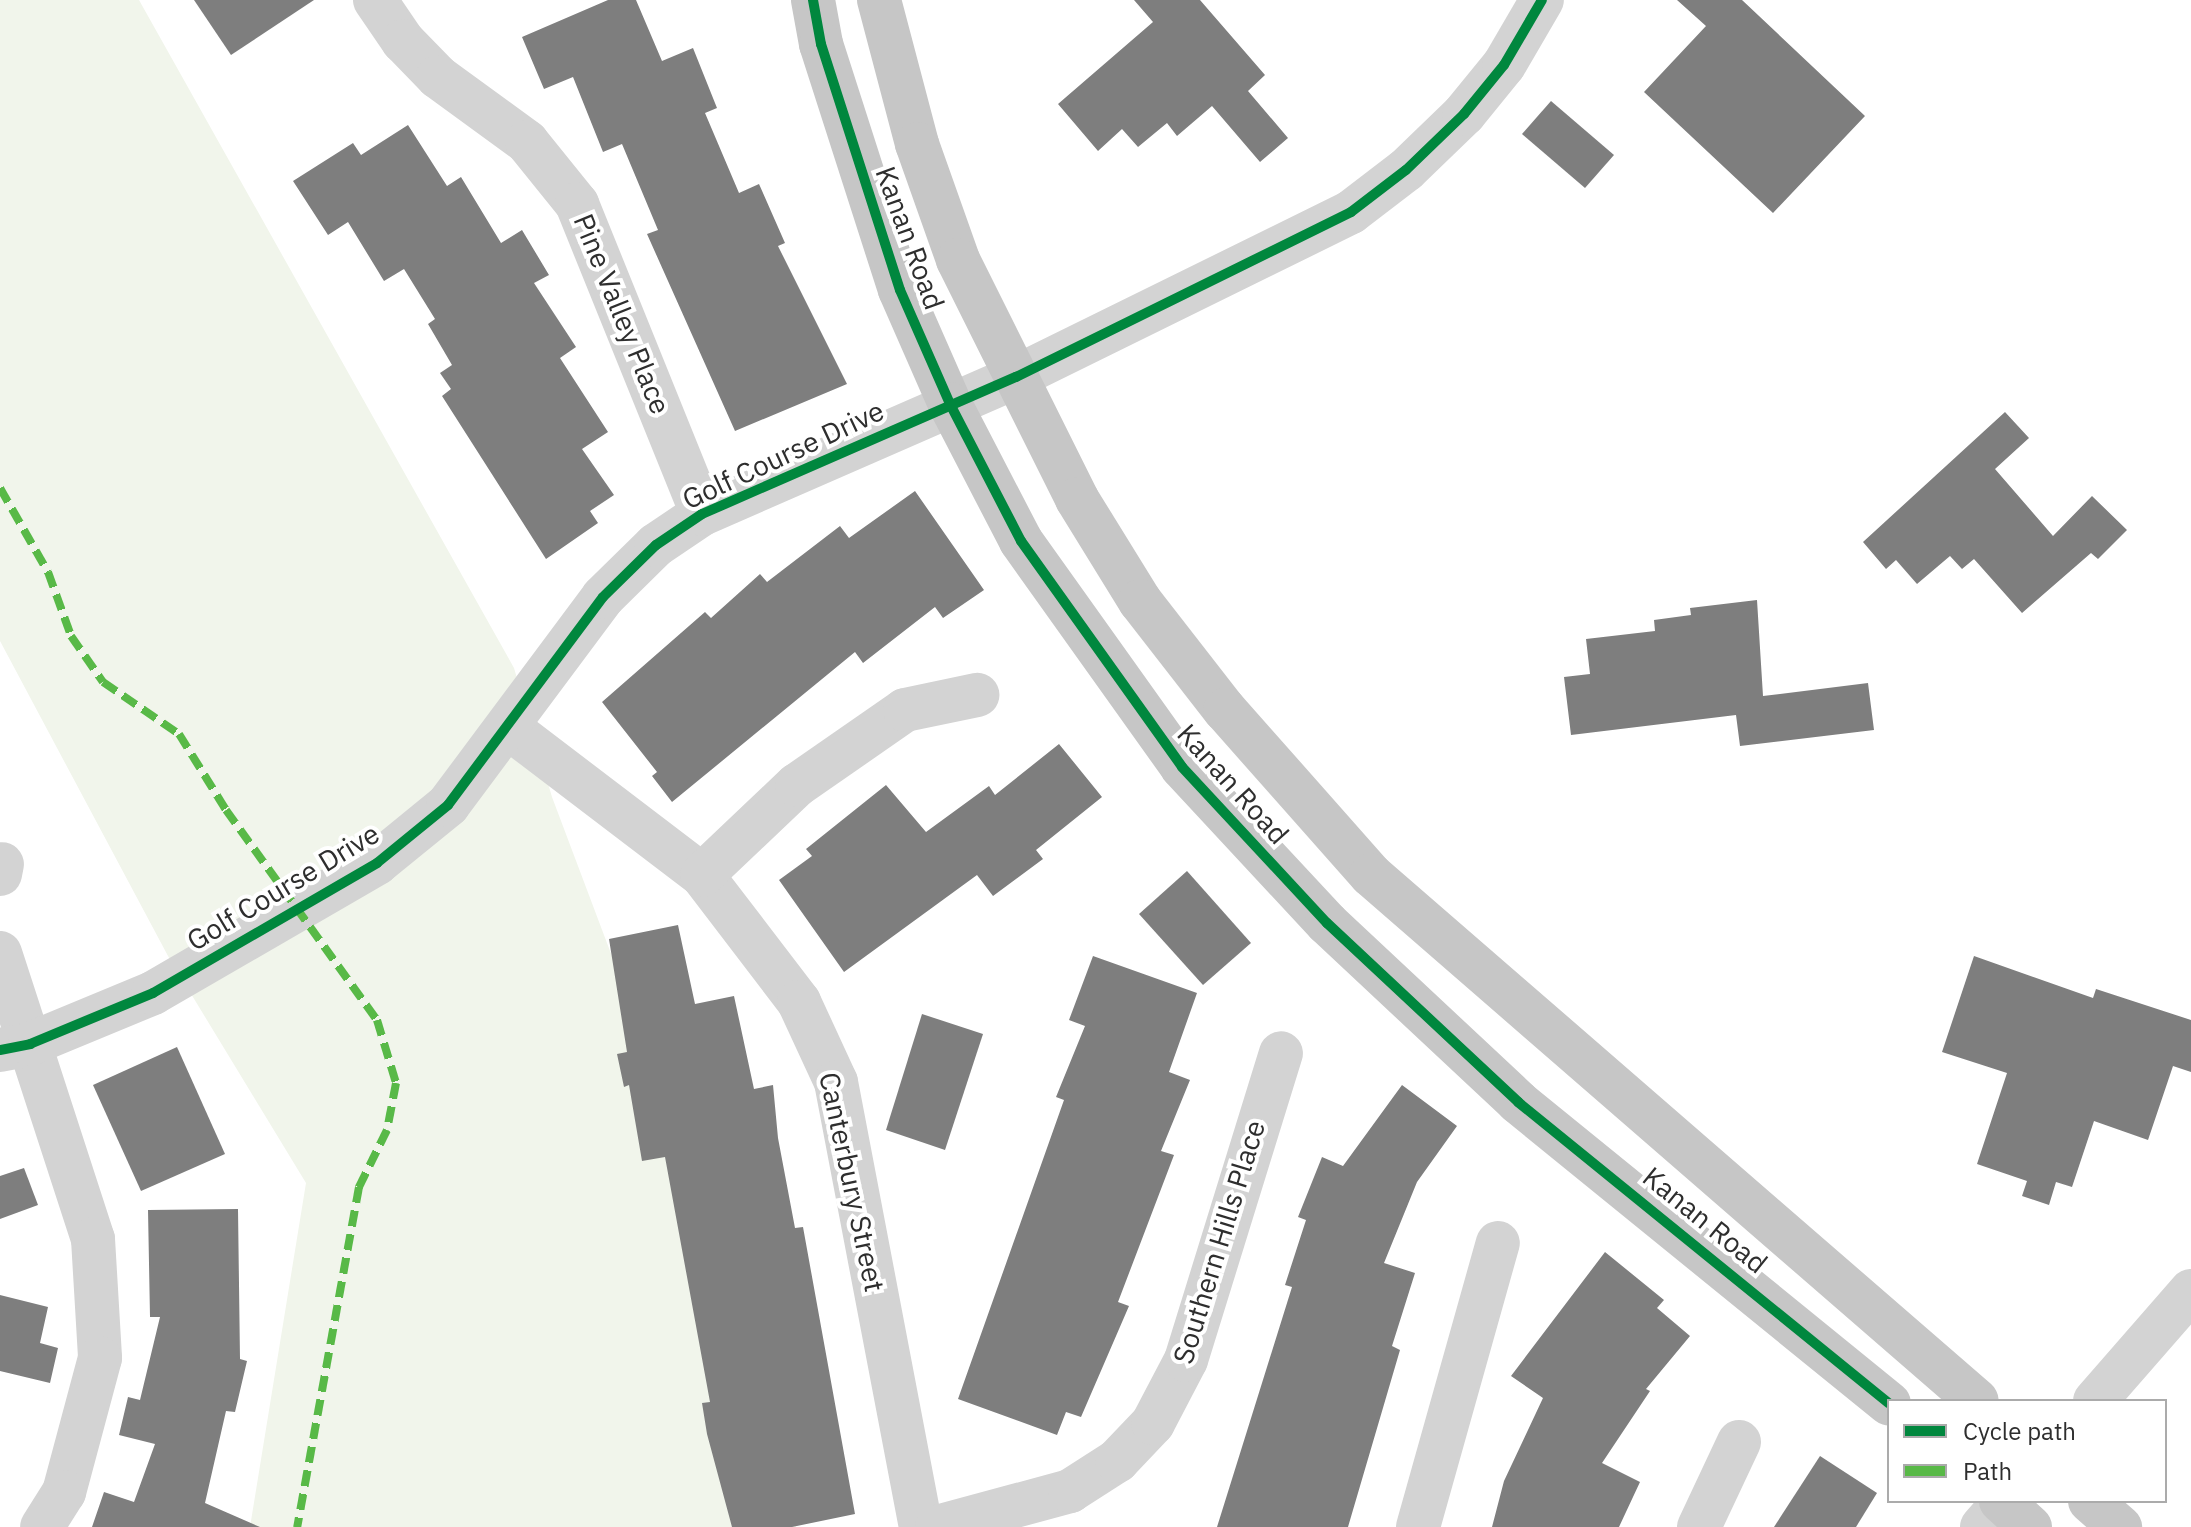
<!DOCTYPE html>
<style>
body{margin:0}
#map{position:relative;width:2191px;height:1527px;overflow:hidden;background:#fff;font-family:"IBM Plex Sans",sans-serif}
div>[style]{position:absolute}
.green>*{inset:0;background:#f1f5eb}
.building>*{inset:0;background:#7e7e7e}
.minor>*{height:44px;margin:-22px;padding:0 22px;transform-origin:22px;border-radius:22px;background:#d3d3d3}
.major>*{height:44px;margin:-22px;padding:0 22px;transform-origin:22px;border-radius:22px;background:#c6c6c6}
.quiet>*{height:8px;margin-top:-4px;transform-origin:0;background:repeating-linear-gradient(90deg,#58b947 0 16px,transparent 0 24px)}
.cycleway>*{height:10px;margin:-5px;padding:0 5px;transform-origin:5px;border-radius:5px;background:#00873e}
span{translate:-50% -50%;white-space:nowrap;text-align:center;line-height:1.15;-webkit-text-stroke:8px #fff;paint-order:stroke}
.street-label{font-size:28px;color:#2e2e2e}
.legend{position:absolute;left:1887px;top:1399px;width:280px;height:104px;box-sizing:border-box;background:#fff;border:2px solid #ababab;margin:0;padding:10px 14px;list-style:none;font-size:24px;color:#2e2e2e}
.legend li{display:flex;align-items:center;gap:16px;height:40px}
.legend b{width:40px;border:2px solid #ababab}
</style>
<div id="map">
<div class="green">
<i style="clip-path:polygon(0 0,139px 0,514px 668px,552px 797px,636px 1020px,802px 1382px,796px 1527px,250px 1527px,306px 1183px,168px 956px,0 641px)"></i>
</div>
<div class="building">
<i style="clip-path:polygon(194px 0,314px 0,231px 55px)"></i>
<i style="clip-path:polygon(608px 0,636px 0,662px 61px,693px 48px,717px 108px,705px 113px,739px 193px,759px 184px,785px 243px,778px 246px,847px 384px,735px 431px,647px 234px,658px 230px,622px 144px,603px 152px,573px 77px,544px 89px,522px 37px)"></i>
<i style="clip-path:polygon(1134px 0,1200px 0,1265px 75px,1248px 91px,1288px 138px,1260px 162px,1212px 106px,1177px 136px,1167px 123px,1138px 147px,1122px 129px,1098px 151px,1058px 104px,1153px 22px)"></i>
<i style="clip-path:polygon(1677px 0,1742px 0,1865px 116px,1773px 213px,1644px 92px,1706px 26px)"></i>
<i style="clip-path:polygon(1551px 101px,1614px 155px,1585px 188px,1522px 134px)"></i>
<i style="clip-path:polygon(408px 125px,447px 186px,461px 177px,501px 243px,522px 230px,549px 275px,534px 283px,576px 347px,560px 358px,608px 432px,582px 449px,614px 495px,590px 511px,598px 523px,546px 559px,442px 396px,451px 389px,440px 373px,452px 365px,428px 324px,435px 319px,404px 269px,384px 281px,348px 222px,328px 235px,293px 181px,353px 143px,361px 155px)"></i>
<i style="clip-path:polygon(2005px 412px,2029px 438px,1995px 469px,2053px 536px,2092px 496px,2127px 530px,2098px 559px,2091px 553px,2022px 613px,1974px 559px,1962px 569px,1950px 556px,1917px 584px,1896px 560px,1886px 569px,1863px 542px)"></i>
<i style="clip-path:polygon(915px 491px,984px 590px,943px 618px,935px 607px,863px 663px,855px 652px,672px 802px,652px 776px,657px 772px,602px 702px,705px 612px,711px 618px,760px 574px,767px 582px,840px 526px,849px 538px)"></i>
<i style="clip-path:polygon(1757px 600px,1763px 696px,1868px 683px,1874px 730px,1740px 746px,1736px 715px,1571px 735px,1564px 677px,1590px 674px,1586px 639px,1655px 631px,1654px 620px,1691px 615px,1690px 608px)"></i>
<i style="clip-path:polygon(1059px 744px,1102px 797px,1036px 850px,1043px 859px,993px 896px,977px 875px,844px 972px,779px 880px,812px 856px,806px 849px,886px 785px,926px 832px,989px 786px,995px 795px)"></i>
<i style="clip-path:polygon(1187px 871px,1251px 943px,1203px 985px,1139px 914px)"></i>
<i style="clip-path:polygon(678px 925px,695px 1004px,734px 996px,754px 1089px,773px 1085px,778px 1138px,795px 1228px,803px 1227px,855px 1514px,792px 1527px,732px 1527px,707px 1434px,702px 1403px,710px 1402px,665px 1157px,642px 1161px,629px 1085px,624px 1087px,617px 1054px,627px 1052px,609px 939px)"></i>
<i style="clip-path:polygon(1093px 956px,1197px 993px,1169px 1072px,1190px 1080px,1161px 1151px,1174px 1155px,1118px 1302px,1129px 1306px,1081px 1417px,1066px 1412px,1057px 1435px,958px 1399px,1064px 1100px,1056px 1097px,1085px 1026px,1069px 1020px)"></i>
<i style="clip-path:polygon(1974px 956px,2093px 998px,2096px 989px,2191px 1020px,2191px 1072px,2173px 1066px,2148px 1140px,2094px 1121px,2072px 1187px,2056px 1182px,2049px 1205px,2022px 1196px,2027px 1181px,1977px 1164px,2007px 1073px,1942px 1052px)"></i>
<i style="clip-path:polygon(922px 1014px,983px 1034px,945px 1150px,886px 1130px)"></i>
<i style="clip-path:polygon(177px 1047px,225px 1154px,141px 1191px,93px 1085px)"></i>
<i style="clip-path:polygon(1402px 1085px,1457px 1126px,1417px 1182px,1384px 1263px,1415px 1273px,1392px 1346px,1400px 1350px,1348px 1527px,1217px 1527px,1292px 1287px,1285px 1285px,1306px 1220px,1298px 1217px,1322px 1157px,1343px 1166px)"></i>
<i style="clip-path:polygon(24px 1168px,38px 1205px,0 1219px,0 1176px)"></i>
<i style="clip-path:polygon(238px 1209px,240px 1359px,247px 1361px,235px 1412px,226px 1411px,205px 1503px,260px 1527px,92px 1527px,104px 1492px,134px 1502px,155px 1444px,119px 1435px,128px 1397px,140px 1400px,160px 1317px,150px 1317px,148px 1210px)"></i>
<i style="clip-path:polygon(1605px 1252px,1664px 1300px,1657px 1308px,1690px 1336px,1646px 1389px,1650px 1391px,1602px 1463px,1640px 1482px,1619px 1527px,1492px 1527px,1504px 1481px,1543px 1398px,1511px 1376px)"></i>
<i style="clip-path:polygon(0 1295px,48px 1307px,40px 1343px,58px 1348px,50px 1383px,0 1371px)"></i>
<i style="clip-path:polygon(1820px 1456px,1877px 1493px,1856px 1527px,1774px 1527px)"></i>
</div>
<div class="minor">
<i style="left:375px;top:0;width:50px;rotate:55.7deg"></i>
<i style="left:403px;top:41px;width:50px;rotate:45.8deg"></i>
<i style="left:438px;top:77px;width:110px;rotate:36.1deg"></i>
<i style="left:527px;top:142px;width:80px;rotate:51.1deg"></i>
<i style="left:577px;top:204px;width:334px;rotate:68deg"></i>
<i style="left:509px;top:728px;width:243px;rotate:37.3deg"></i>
<i style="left:702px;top:875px;width:160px;rotate:52.6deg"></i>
<i style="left:799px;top:1002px;width:88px;rotate:65.2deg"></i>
<i style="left:836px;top:1082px;width:453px;rotate:79.2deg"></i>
<i style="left:0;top:874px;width:10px;rotate:-79deg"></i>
<i style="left:702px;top:875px;width:131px;rotate:-43.5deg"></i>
<i style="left:797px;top:785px;width:131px;rotate:-34.8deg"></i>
<i style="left:905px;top:710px;width:74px;rotate:-11.8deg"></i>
<i style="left:0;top:953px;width:301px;rotate:72deg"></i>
<i style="left:93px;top:1239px;width:119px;rotate:86.6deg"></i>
<i style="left:100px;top:1358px;width:139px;rotate:105deg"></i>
<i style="left:64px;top:1492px;width:41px;rotate:122.2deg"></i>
<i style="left:0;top:1050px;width:31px;rotate:-11deg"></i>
<i style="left:30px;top:1044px;width:133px;rotate:-22.5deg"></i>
<i style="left:153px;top:993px;width:259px;rotate:-30.1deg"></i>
<i style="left:377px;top:863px;width:92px;rotate:-39.2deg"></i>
<i style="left:448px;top:805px;width:259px;rotate:-53.3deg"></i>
<i style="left:603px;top:597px;width:74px;rotate:-44.5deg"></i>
<i style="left:656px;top:545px;width:55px;rotate:-34deg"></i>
<i style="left:702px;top:514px;width:343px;rotate:-23.6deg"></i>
<i style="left:1016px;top:377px;width:373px;rotate:-26.2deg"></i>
<i style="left:1351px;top:212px;width:69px;rotate:-37.4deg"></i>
<i style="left:1406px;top:170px;width:81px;rotate:-44deg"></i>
<i style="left:1464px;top:114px;width:63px;rotate:-50.8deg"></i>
<i style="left:1504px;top:65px;width:75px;rotate:-59.7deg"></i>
<i style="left:2095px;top:1401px;width:146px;rotate:-48.9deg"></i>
<i style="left:937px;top:1527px;width:138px;rotate:-15.1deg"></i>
<i style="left:1070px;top:1491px;width:56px;rotate:-32.6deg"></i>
<i style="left:1117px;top:1461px;width:52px;rotate:-46.5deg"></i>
<i style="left:1153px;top:1423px;width:71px;rotate:-62.4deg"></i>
<i style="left:1186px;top:1360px;width:321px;rotate:-72.8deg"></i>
<i style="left:1418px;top:1527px;width:295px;rotate:-74.3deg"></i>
<i style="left:1699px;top:1527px;width:94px;rotate:-64.8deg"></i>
<i style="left:1982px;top:1527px;width:35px;rotate:-49deg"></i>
</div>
<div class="major">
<i style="left:813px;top:0;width:45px;rotate:79.7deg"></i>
<i style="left:821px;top:44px;width:258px;rotate:72.2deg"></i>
<i style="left:900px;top:290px;width:124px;rotate:66.3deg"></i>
<i style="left:950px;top:404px;width:154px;rotate:62.6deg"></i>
<i style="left:1021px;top:541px;width:277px;rotate:54.5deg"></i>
<i style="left:1182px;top:767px;width:213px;rotate:47.1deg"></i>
<i style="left:1327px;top:923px;width:262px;rotate:43.1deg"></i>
<i style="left:1518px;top:1102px;width:478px;rotate:39.1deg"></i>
<i style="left:879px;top:0;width:149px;rotate:75.2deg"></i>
<i style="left:917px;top:144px;width:123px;rotate:70.5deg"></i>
<i style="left:958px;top:260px;width:267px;rotate:63.5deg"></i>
<i style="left:1077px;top:499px;width:120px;rotate:58.3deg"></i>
<i style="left:1140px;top:601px;width:138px;rotate:52.1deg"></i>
<i style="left:1225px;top:710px;width:220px;rotate:48.5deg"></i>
<i style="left:1371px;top:875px;width:802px;rotate:40.96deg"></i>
<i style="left:2001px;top:1501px;width:39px;rotate:42deg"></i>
<i style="left:2090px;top:1501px;width:40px;rotate:41deg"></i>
</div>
<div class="quiet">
<i style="left:0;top:488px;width:97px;rotate:60.3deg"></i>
<i style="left:48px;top:572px;width:68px;rotate:70.2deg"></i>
<i style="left:71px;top:636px;width:56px;rotate:55.2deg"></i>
<i style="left:103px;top:682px;width:92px;rotate:34.4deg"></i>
<i style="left:179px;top:734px;width:89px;rotate:58.3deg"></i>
<i style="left:226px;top:810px;width:259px;rotate:54.3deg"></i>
<i style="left:377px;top:1020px;width:66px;rotate:73.2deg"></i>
<i style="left:396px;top:1083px;width:48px;rotate:100.8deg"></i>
<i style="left:387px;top:1130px;width:64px;rotate:116.2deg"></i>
<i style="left:359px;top:1187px;width:346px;rotate:100.3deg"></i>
</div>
<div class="cycleway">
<i style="left:813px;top:0;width:45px;rotate:79.7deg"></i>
<i style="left:821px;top:44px;width:258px;rotate:72.2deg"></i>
<i style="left:900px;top:290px;width:124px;rotate:66.3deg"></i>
<i style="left:950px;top:404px;width:154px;rotate:62.6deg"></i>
<i style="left:1021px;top:541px;width:277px;rotate:54.5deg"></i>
<i style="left:1182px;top:767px;width:213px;rotate:47.1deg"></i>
<i style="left:1327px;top:923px;width:262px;rotate:43.1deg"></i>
<i style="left:1518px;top:1102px;width:478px;rotate:39.1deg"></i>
<i style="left:0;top:1050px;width:31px;rotate:-11deg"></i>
<i style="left:30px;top:1044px;width:133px;rotate:-22.5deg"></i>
<i style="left:153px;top:993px;width:259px;rotate:-30.1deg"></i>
<i style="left:377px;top:863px;width:92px;rotate:-39.2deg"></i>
<i style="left:448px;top:805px;width:259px;rotate:-53.3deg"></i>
<i style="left:603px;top:597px;width:74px;rotate:-44.5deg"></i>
<i style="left:656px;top:545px;width:55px;rotate:-34deg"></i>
<i style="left:702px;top:514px;width:343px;rotate:-23.6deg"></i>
<i style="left:1016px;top:377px;width:373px;rotate:-26.2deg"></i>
<i style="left:1351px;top:212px;width:69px;rotate:-37.4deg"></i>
<i style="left:1406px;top:170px;width:81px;rotate:-44deg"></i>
<i style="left:1464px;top:114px;width:63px;rotate:-50.8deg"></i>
<i style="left:1504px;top:65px;width:75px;rotate:-59.7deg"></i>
</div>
<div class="street-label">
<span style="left:910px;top:238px;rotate:70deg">Kanan Road</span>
<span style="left:622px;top:314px;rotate:68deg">Pine Valley Place</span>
<span style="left:783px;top:455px;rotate:-25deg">Golf Course Drive</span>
<span style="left:1233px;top:784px;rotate:48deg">Kanan Road</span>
<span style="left:283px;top:887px;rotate:-31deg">Golf Course Drive</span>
<span style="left:852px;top:1182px;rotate:78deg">Canterbury Street</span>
<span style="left:1705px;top:1220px;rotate:39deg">Kanan Road</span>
<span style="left:1219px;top:1242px;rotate:-73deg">Southern Hills Place</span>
</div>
<ul class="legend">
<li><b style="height:10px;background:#00873e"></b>Cycle path</li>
<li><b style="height:10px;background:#58b947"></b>Path</li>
</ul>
</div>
